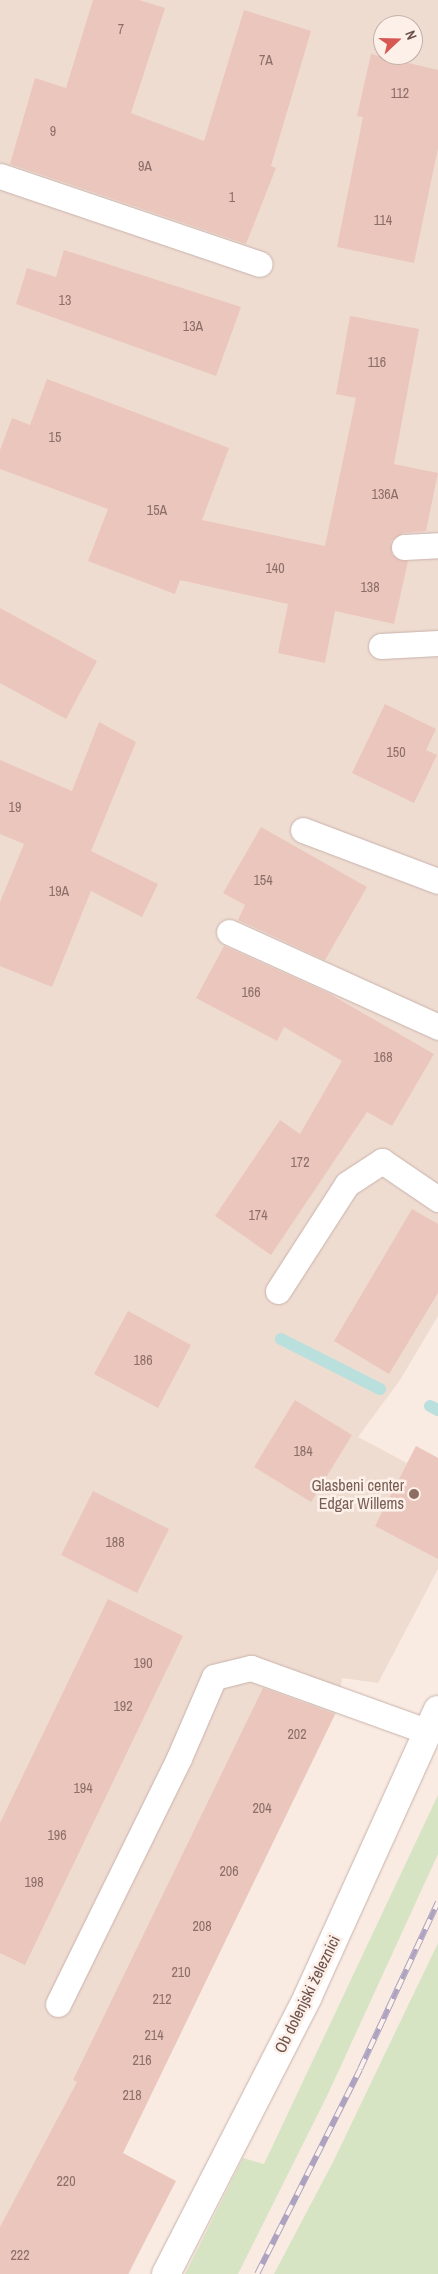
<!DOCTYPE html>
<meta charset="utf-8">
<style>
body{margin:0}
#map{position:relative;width:438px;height:2274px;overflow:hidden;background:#f9ebe2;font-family:"Archivo Narrow",sans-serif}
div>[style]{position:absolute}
.residential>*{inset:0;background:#efdcd1}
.green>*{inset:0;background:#d7e4c3}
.stream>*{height:12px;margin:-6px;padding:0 6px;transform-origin:6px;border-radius:6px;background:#b9e0dd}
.building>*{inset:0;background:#ebc6bd}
.roads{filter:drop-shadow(0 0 1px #c8b2ab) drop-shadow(0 0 1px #c8b2ab)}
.lane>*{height:25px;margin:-12.5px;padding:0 12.5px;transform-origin:12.5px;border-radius:12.5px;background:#fff}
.street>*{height:28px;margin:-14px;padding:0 14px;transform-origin:14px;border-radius:14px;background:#fff}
.rail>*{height:5.5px;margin-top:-2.75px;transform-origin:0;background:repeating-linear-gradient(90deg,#fcf0e8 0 11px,#ada3c0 0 22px);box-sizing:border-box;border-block:1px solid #ada3c0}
.dots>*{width:14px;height:14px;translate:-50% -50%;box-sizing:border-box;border:2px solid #fcf0e8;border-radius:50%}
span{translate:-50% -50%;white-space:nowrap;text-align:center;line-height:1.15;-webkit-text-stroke:5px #fcf0e8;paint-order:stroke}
.number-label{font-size:14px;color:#8c6e68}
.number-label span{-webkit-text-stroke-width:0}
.education-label{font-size:16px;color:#785e54}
.right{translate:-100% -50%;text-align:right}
.street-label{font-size:16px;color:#6d514c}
.north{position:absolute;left:373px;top:15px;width:50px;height:50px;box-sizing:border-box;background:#fcf0e8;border:1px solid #c3b0aa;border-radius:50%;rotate:69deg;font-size:14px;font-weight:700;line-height:20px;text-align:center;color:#6d514c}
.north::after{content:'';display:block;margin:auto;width:18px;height:22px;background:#d55855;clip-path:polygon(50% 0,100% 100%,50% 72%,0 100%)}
</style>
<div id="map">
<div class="residential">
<i style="clip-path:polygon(evenodd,0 0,438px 0,438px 1316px,400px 1380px,358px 1437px,407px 1463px,416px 1446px,438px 1458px,438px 1569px,378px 1683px,342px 1678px,338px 1709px,121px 2154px,144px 2242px,129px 2274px,0 2274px,0 0,383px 25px,413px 25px,413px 55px,383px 55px,383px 25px)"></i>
</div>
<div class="green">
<i style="clip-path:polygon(438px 1795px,438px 1854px,328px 2094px,238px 2274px,185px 2274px,243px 2158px,264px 2164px)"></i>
<i style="clip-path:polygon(438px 1943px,438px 2274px,274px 2274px,333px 2162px)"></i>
</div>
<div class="stream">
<i style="left:281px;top:1339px;width:111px;rotate:26.8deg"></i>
<i style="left:430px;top:1406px;width:9px;rotate:27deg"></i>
</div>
<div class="building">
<i style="clip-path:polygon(93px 0,139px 0,165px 8px,131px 113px,204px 141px,244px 10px,311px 31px,271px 166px,276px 168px,246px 244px,10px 164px,35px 78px,66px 88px)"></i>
<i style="clip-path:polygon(371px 54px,438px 70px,438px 148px,414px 263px,337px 247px,363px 117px,357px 116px)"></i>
<i style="clip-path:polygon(64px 250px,241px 307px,216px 376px,16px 304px,27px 268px,56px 277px)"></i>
<i style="clip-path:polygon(350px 316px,419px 329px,394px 464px,438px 473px,426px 531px,403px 533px,391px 541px,392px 555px,408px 561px,394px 624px,335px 611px,325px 663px,278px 653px,288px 604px,180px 580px,175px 594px,88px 561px,108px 509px,0 469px,0 450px,12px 418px,30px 425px,47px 379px,229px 448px,202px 520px,325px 546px,356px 398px,336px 394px)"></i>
<i style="clip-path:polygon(0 608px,97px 661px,66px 719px,0 683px)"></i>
<i style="clip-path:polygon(385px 704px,436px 729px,426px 750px,437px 755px,414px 803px,352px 773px)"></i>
<i style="clip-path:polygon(99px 722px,136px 742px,91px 851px,158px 884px,142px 917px,91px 891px,52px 987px,0 966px,0 902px,24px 844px,0 834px,0 760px,72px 791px)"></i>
<i style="clip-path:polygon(261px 827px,367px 887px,325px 960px,238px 920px,245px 905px,223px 893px)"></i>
<i style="clip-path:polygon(224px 946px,328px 993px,434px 1054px,392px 1126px,367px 1112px,271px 1255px,215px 1216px,280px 1120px,300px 1134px,342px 1061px,284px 1027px,277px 1041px,196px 998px)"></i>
<i style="clip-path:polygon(412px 1209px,438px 1224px,438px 1293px,389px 1374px,334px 1341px)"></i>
<i style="clip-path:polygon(128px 1311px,191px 1345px,158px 1408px,94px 1374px)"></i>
<i style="clip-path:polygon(295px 1400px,352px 1435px,311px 1502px,254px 1467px)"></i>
<i style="clip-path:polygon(416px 1446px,438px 1458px,438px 1559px,375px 1526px)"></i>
<i style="clip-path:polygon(93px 1491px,169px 1529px,137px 1593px,61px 1555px)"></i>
<i style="clip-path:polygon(108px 1599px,183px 1636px,25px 1965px,0 1953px,0 1823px)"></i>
<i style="clip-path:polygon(263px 1688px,335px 1714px,123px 2153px,176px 2181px,128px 2274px,0 2274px,0 2227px,77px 2082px,73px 2080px)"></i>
</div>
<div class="roads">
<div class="lane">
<i style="left:0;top:176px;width:274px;rotate:18.7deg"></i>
<i style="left:404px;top:547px;width:34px;rotate:-3deg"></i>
<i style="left:381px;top:646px;width:57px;rotate:-3deg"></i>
<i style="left:303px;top:830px;width:144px;rotate:20.7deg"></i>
<i style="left:229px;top:932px;width:230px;rotate:24.4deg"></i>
<i style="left:278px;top:1291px;width:127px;rotate:-57.2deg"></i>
<i style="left:347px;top:1184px;width:42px;rotate:-33.3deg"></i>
<i style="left:382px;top:1161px;width:68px;rotate:34.2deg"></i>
<i style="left:58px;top:2004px;width:274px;rotate:-63.8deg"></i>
<i style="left:179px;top:1758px;width:88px;rotate:-66.6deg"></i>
<i style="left:214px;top:1677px;width:38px;rotate:-14deg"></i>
<i style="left:251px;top:1668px;width:189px;rotate:19.8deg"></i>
</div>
<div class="street">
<i style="left:166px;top:2274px;width:312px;rotate:-62.9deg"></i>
<i style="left:308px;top:1996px;width:314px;rotate:-65.6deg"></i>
</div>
</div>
<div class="rail">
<i style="left:257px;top:2274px;width:229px;rotate:-63.3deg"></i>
<i style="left:360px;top:2069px;width:184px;rotate:-65deg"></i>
</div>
<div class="dots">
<i style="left:414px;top:1494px;background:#8d6e63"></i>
</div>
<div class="number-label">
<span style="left:121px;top:29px">7</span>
<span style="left:266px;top:60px">7A</span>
<span style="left:400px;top:93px">112</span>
<span style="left:53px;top:131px">9</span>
<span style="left:145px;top:166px">9A</span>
<span style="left:232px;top:197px">1</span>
<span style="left:383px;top:220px">114</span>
<span style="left:65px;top:300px">13</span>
<span style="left:193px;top:326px">13A</span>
<span style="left:377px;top:362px">116</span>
<span style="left:55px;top:437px">15</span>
<span style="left:385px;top:494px">136A</span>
<span style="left:157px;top:510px">15A</span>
<span style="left:275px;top:568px">140</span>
<span style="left:370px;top:587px">138</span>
<span style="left:396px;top:752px">150</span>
<span style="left:15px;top:807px">19</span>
<span style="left:263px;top:880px">154</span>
<span style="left:59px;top:891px">19A</span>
<span style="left:251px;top:992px">166</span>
<span style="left:383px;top:1057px">168</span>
<span style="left:300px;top:1162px">172</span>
<span style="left:258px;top:1215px">174</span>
<span style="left:143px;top:1360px">186</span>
<span style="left:303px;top:1451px">184</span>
<span style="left:115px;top:1542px">188</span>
<span style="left:143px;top:1663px">190</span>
<span style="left:123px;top:1706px">192</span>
<span style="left:297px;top:1734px">202</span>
<span style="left:83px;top:1788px">194</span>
<span style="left:262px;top:1808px">204</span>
<span style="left:57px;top:1835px">196</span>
<span style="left:229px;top:1871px">206</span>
<span style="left:34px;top:1882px">198</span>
<span style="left:202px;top:1926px">208</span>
<span style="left:181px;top:1972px">210</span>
<span style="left:162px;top:1999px">212</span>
<span style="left:154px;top:2035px">214</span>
<span style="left:142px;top:2060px">216</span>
<span style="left:132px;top:2095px">218</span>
<span style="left:66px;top:2181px">220</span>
<span style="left:20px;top:2255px">222</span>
</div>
<div class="education-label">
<span class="right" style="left:404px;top:1494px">Glasbeni center<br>Edgar Willems</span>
</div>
<div class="street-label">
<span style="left:307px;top:1994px;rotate:-64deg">Ob dolenjski železnici</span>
</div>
<div class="north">N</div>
</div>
